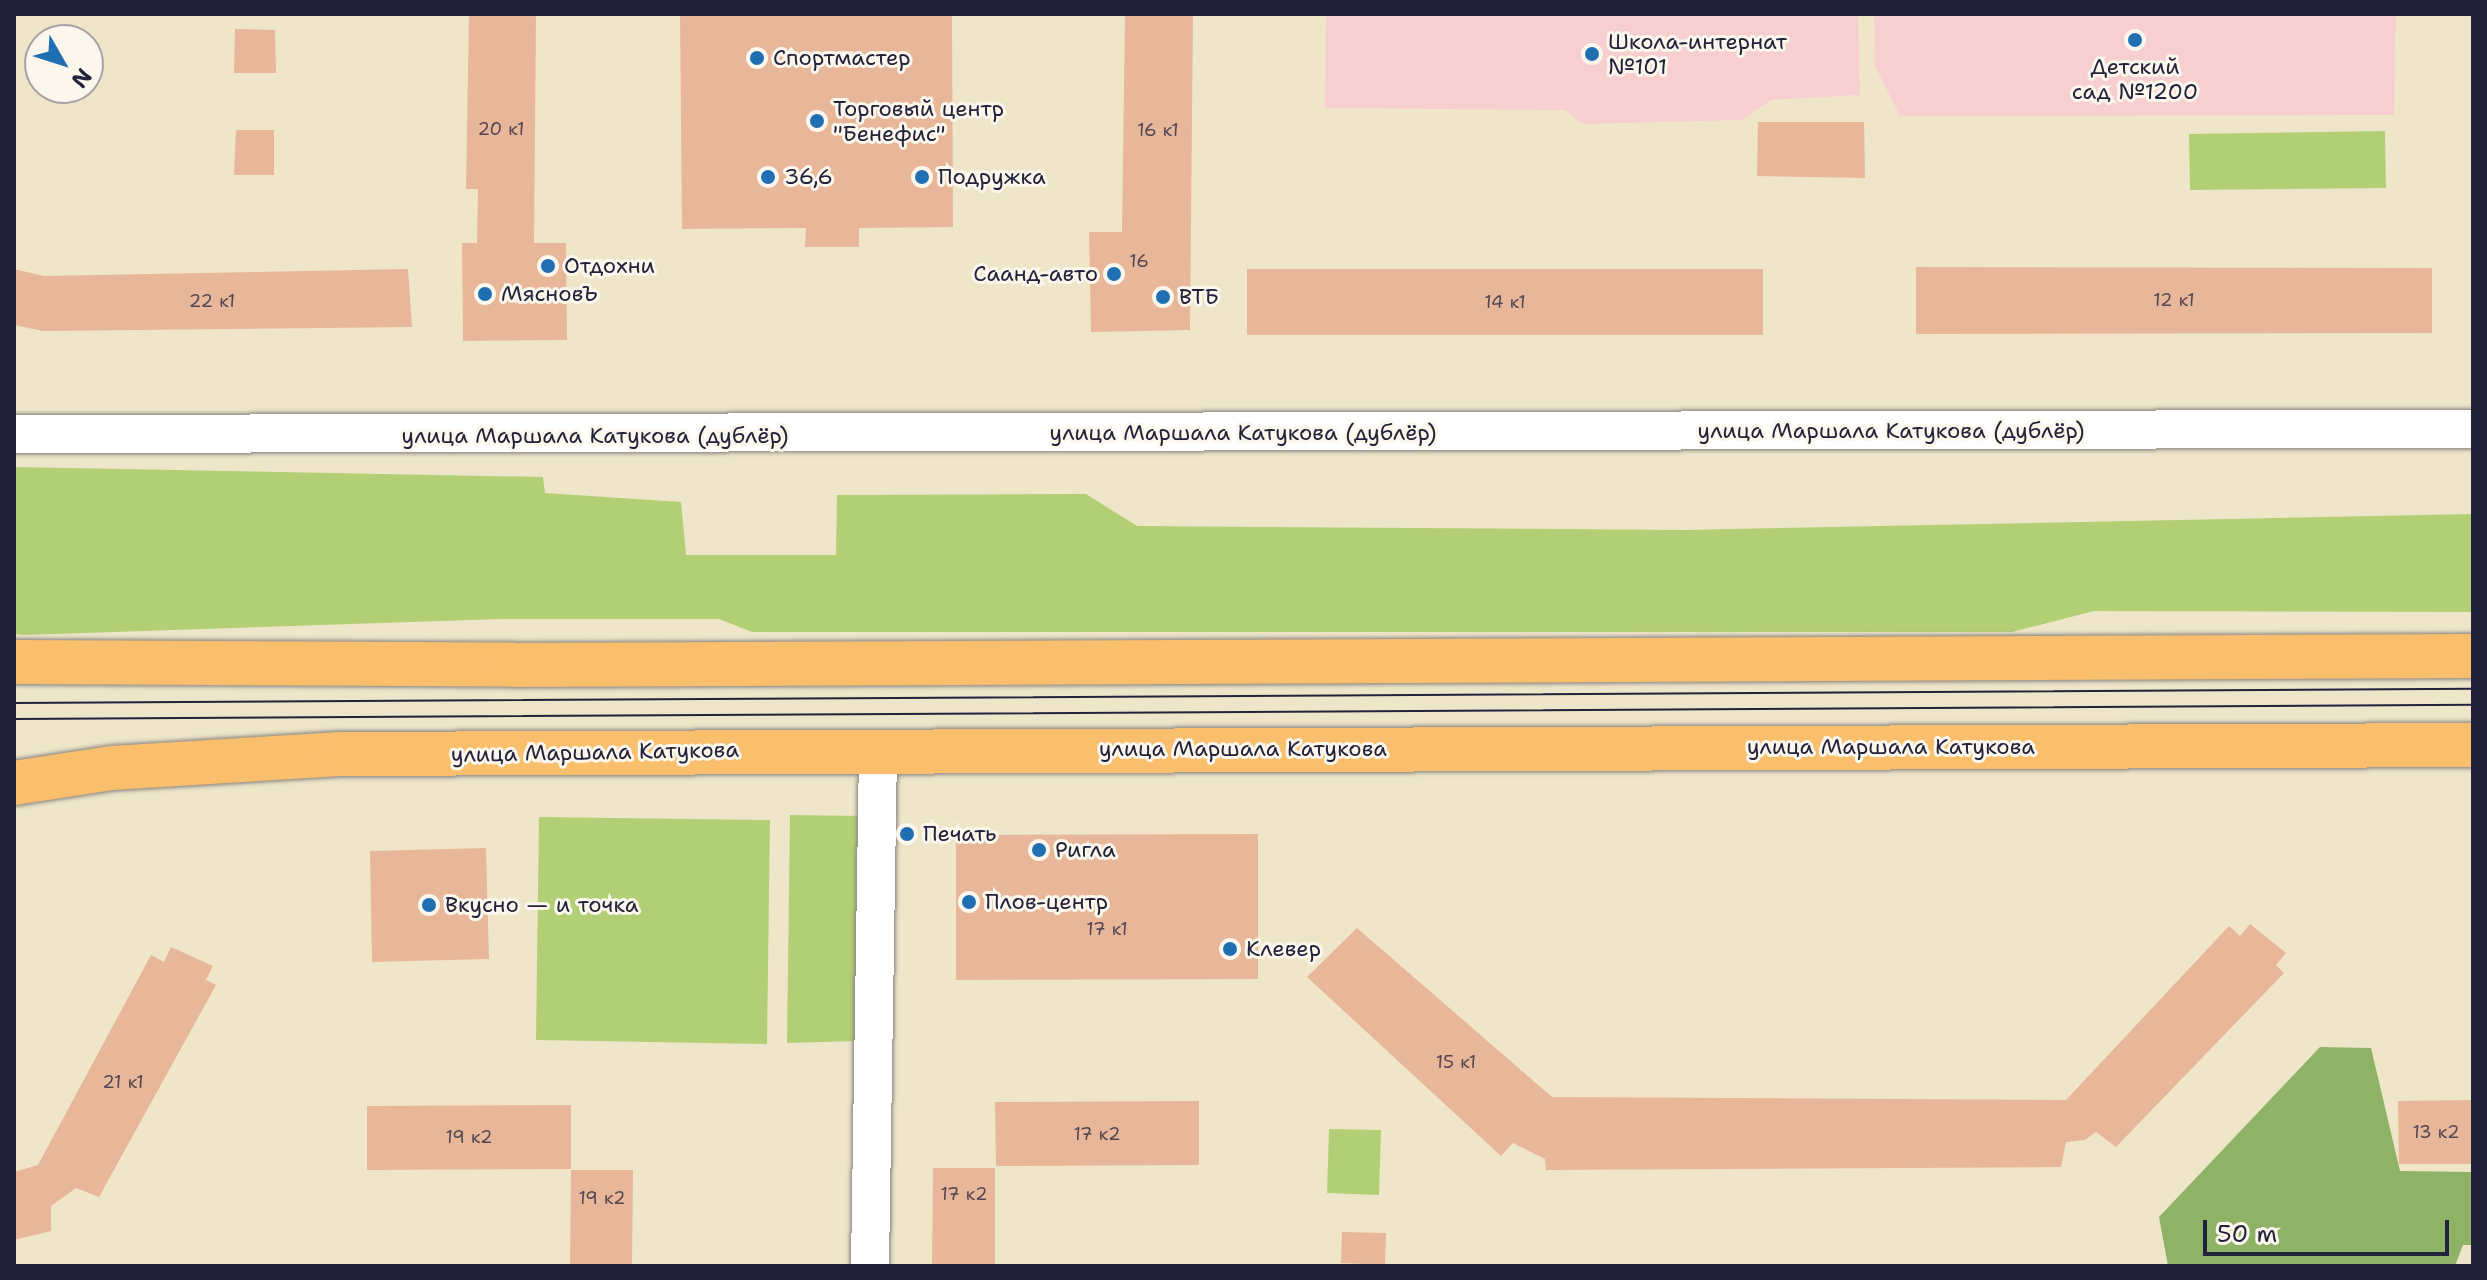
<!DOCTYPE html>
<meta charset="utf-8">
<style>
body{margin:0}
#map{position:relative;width:2487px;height:1280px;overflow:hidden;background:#efe6c9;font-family:"Shantell Sans",sans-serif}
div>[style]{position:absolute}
.built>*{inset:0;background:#f7cfd1}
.green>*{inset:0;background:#b3cf75}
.forest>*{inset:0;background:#8eb266}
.building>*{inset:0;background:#e8b699}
.roads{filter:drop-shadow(0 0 2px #888482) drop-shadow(0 0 2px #888482)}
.minor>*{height:38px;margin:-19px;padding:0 19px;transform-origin:19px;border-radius:19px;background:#fff}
.major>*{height:44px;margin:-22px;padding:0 22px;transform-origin:22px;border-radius:22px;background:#f9bf6d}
.tram>*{height:2px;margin:-1px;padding:0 1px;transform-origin:1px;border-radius:1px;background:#22223b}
.dots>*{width:22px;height:22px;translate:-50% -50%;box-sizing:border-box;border:4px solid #fbf7ec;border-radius:50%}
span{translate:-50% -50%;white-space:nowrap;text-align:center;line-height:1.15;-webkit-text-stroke:6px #fbf7ec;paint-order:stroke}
.number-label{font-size:18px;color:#544752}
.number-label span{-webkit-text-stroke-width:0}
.poi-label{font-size:22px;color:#22223b}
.left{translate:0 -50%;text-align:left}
.right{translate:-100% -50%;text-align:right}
.street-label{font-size:22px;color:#22223b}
.frame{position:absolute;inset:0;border:16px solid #22223b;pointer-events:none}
.north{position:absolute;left:24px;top:24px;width:80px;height:80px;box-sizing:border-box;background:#fbf7ec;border:2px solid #a4a2a5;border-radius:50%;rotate:129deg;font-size:22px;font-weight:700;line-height:32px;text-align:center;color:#22223b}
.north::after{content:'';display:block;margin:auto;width:28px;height:36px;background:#1f6fb2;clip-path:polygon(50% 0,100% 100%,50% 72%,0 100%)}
.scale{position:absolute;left:2203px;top:1220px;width:246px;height:36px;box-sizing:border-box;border:4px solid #22223b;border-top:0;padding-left:10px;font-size:24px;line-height:28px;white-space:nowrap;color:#22223b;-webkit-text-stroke:6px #fbf7ec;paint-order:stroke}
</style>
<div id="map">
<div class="built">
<i style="clip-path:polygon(1326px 14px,1858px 14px,1860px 95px,1771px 100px,1742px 120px,1583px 124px,1565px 110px,1325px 108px)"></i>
<i style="clip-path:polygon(1874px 14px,2396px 14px,2394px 115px,1900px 116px,1875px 66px)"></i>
</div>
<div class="green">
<i style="clip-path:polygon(2385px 131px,2386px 188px,2190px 190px,2189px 134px)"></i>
<i style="clip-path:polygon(14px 467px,543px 477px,545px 493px,681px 502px,686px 555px,836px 555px,837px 495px,1086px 494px,1137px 526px,1685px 530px,2473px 514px,2473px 612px,2094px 611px,2012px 632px,752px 632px,719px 619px,501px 619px,24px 635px,14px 634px)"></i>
<i style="clip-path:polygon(790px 815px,867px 816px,858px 1041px,787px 1043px)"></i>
<i style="clip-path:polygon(539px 817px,770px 820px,767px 1044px,536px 1040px)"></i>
<i style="clip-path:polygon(1329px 1129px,1381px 1130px,1379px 1195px,1327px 1193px)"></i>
</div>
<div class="forest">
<i style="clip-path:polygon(2320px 1047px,2371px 1048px,2400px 1171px,2473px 1172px,2473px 1245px,2463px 1245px,2455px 1266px,2168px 1266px,2159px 1217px)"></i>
</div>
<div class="building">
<i style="clip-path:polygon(469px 14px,536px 14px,534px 243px,566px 243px,567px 340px,463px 341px,462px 243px,477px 243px,478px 189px,466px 189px)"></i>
<i style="clip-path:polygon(680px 14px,952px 14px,953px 227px,859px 228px,859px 247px,805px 247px,806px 228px,682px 229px)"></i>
<i style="clip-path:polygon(1125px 14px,1193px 14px,1190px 330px,1091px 332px,1089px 232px,1122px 232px)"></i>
<i style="clip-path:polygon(235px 29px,275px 30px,276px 73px,234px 73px)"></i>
<i style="clip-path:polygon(1758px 122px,1864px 122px,1865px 178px,1757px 176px)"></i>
<i style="clip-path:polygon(236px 130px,274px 130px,274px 175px,234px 175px)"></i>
<i style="clip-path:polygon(1916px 267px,2432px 268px,2432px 333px,1916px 334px)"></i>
<i style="clip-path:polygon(14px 269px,44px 276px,408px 269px,412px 327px,43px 331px,14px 325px)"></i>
<i style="clip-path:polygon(1247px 269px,1763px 269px,1763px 335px,1247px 335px)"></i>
<i style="clip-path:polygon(1258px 834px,1258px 979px,956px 980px,956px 835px)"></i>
<i style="clip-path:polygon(486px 848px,489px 959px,372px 962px,370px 851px)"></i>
<i style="clip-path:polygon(2250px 924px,2286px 953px,2276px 965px,2284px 973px,2116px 1147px,2096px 1132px,2085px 1140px,2066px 1142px,2061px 1167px,1546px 1170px,1545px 1159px,1513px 1143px,1501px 1156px,1307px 977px,1357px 928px,1552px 1097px,2066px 1100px,2229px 926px,2240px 936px)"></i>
<i style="clip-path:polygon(171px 947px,213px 966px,206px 980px,216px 985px,99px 1197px,76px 1188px,51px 1206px,51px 1231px,14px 1240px,14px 1172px,38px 1165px,151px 955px,164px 962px)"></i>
<i style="clip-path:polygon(2473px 1100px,2473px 1164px,2399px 1164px,2398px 1101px)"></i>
<i style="clip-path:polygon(1199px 1101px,1199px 1165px,996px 1166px,995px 1102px)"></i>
<i style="clip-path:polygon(571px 1105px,571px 1169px,367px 1170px,367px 1106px)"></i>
<i style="clip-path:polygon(933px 1168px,995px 1168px,995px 1266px,932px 1266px)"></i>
<i style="clip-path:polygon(571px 1170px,633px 1170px,632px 1266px,570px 1266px)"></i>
<i style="clip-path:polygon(1342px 1232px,1386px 1233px,1385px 1265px,1341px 1263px)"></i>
</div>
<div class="roads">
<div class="minor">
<i style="left:14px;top:434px;width:2459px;rotate:-0.12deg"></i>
<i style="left:870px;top:1266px;width:515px;rotate:-89.11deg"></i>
</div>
<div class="major">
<i style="left:14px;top:662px;width:499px;rotate:0.3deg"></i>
<i style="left:513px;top:665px;width:1960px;rotate:-0.26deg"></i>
<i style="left:14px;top:783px;width:99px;rotate:-8.7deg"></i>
<i style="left:112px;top:768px;width:228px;rotate:-3.5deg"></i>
<i style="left:340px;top:754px;width:2133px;rotate:-0.24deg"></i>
</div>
</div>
<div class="tram">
<i style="left:14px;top:703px;width:2459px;rotate:-0.33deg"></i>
<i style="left:14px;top:719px;width:2459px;rotate:-0.33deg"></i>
</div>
<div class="dots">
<i style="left:2135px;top:40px;background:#1f6fb2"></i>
<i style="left:1592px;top:54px;background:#1f6fb2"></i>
<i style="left:757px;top:58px;background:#1f6fb2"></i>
<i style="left:817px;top:121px;background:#1f6fb2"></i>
<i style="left:768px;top:177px;background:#1f6fb2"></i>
<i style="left:922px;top:177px;background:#1f6fb2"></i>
<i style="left:548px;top:266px;background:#1f6fb2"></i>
<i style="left:1114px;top:274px;background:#1f6fb2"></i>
<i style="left:485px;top:294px;background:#1f6fb2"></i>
<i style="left:1163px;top:297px;background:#1f6fb2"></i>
<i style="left:907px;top:834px;background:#1f6fb2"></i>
<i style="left:1039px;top:850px;background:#1f6fb2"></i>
<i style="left:969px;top:902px;background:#1f6fb2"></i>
<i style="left:429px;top:905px;background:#1f6fb2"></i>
<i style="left:1230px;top:949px;background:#1f6fb2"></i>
</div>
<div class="number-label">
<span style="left:501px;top:129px">20 к1</span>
<span style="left:1158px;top:130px">16 к1</span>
<span style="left:1139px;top:261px">16</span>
<span style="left:2174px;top:300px">12 к1</span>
<span style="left:212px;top:301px">22 к1</span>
<span style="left:1505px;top:302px">14 к1</span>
<span style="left:1107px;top:929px">17 к1</span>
<span style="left:1456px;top:1062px">15 к1</span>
<span style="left:123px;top:1082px">21 к1</span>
<span style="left:2436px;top:1132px">13 к2</span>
<span style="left:1097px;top:1134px">17 к2</span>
<span style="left:469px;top:1137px">19 к2</span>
<span style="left:964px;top:1194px">17 к2</span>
<span style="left:602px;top:1198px">19 к2</span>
</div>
<div class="poi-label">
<span class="left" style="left:1608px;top:54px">Школа-интернат<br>№101</span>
<span class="left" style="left:773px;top:58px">Спортмастер</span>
<span style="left:2135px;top:79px">Детский<br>сад №1200</span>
<span class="left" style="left:833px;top:121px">Торговый центр<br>"Бенефис"</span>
<span class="left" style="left:784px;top:177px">36,6</span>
<span class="left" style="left:938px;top:177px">Подружка</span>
<span class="left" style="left:564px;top:266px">Отдохни</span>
<span class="right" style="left:1098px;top:274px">Саанд-авто</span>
<span class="left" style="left:501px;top:294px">МясновЪ</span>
<span class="left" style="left:1179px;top:297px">ВТБ</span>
<span class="left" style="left:923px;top:834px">Печать</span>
<span class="left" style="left:1055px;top:850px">Ригла</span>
<span class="left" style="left:985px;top:902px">Плов-центр</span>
<span class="left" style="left:445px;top:905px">Вкусно — и точка</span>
<span class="left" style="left:1246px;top:949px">Клевер</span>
</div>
<div class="street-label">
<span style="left:1891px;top:431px">улица Маршала Катукова (дублёр)</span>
<span style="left:1243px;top:433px">улица Маршала Катукова (дублёр)</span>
<span style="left:595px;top:436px">улица Маршала Катукова (дублёр)</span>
<span style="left:1891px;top:747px">улица Маршала Катукова</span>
<span style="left:1243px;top:749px">улица Маршала Катукова</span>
<span style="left:595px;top:752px;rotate:-1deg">улица Маршала Катукова</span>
</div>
<div class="frame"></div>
<div class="north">N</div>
<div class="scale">50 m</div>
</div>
